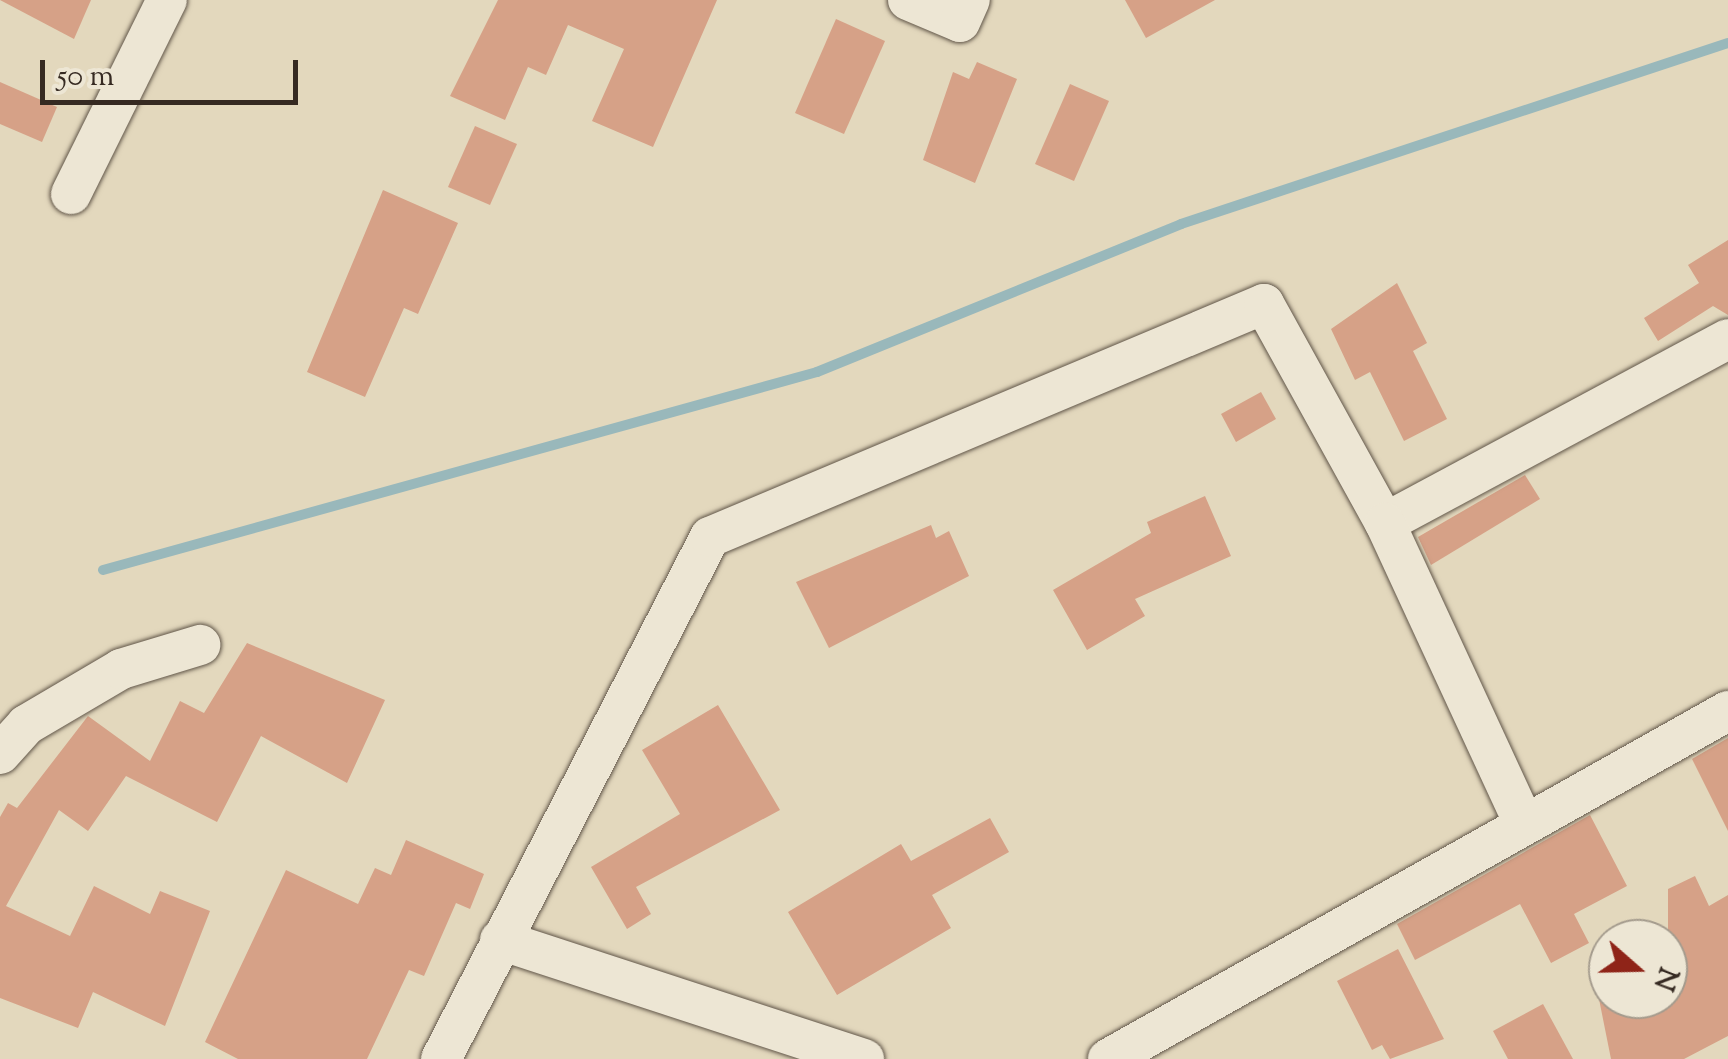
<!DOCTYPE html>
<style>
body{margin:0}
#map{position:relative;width:1728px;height:1059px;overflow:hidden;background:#e3d8bd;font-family:"Sorts Mill Goudy",serif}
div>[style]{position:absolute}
.stream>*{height:10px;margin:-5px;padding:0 5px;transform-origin:5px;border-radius:5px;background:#99b8bb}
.building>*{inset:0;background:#d6a187}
.roads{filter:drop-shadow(0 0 2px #615649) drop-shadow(0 0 2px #615649)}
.minor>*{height:40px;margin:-20px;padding:0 20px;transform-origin:20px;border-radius:20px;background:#ede6d4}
span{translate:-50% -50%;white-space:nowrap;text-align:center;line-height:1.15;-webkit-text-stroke:10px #ede6d4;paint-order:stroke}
.north{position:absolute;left:1588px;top:919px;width:100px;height:100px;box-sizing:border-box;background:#ede6d4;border:2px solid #a49b8d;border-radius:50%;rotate:110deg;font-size:28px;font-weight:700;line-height:40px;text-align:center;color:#362a22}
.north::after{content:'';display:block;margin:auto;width:35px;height:45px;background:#8f2418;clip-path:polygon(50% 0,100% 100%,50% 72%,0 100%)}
.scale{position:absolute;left:40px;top:60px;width:258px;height:45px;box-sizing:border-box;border:5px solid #362a22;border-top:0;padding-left:12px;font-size:30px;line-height:35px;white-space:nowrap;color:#362a22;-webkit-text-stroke:8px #ede6d4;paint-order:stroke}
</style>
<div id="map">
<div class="stream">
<i style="left:103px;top:570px;width:741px;rotate:-15.5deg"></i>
<i style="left:817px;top:372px;width:393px;rotate:-22.1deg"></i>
<i style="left:1181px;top:224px;width:576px;rotate:-18.31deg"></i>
</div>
<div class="building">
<i style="clip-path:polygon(0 0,91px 0,74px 39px)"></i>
<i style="clip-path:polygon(498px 0,717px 0,653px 147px,592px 121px,624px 49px,568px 25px,546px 75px,528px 67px,505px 120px,450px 96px)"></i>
<i style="clip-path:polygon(1125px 0,1215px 0,1146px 38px)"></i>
<i style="clip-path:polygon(836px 19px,885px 41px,844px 134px,795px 113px)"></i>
<i style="clip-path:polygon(977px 62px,1017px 79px,975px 183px,923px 160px,953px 72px,969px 79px)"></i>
<i style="clip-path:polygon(0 82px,57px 107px,42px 142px,0 124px)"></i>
<i style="clip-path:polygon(1070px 84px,1109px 101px,1074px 181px,1035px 164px)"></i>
<i style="clip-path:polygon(475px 126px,517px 144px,490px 205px,448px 187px)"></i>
<i style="clip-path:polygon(383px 190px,458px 223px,418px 314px,404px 308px,365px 397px,307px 372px)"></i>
<i style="clip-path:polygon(1728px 240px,1728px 315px,1713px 306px,1658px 341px,1644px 318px,1699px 283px,1688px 265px)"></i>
<i style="clip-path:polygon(1397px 283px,1427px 343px,1413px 351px,1447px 419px,1404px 441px,1370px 372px,1355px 380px,1331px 329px)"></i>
<i style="clip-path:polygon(1261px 392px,1276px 419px,1236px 442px,1221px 414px)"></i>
<i style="clip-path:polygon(1525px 475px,1540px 499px,1431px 565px,1418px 537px)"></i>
<i style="clip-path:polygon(1205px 496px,1231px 556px,1135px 599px,1145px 616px,1087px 650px,1053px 590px,1151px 533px,1147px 522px)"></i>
<i style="clip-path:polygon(931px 525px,936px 538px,949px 531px,969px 576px,829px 648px,796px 582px)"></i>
<i style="clip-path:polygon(247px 643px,385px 700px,347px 783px,261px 736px,217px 822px,126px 776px,88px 831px,59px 810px,6px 906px,70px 936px,94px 886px,150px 914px,160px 891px,210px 911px,165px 1026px,93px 992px,78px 1028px,0 998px,0 817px,8px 803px,17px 808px,88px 716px,150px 761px,180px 701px,204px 713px)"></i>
<i style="clip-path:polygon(718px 705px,780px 810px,636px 887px,651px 914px,627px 929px,591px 867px,680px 814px,642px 750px)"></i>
<i style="clip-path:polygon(1728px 738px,1728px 831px,1692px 759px)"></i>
<i style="clip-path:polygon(1590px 815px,1627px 886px,1574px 914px,1589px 943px,1551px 963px,1520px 904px,1415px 960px,1397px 924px)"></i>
<i style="clip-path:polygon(990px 818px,1009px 852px,932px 895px,951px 928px,837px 995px,788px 912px,901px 844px,911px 861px)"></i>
<i style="clip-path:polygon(406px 840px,484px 874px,470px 909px,456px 903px,424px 976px,409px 970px,367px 1059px,238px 1059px,205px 1042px,286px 870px,358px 904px,375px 868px,391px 875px)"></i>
<i style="clip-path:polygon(1695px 876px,1709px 906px,1728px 895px,1728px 1036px,1684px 1059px,1611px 1059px,1599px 999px,1668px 999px,1668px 889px)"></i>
<i style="clip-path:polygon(1398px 949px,1444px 1039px,1390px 1059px,1382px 1045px,1372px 1050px,1337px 981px)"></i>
<i style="clip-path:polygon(1543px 1004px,1573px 1059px,1508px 1059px,1493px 1031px)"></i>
</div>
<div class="roads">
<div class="minor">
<i style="left:908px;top:0;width:56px;rotate:22.9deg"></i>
<i style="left:960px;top:22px;width:24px;rotate:-66deg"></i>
<i style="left:71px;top:194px;width:216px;rotate:-63.7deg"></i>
<i style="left:1385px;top:523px;width:389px;rotate:-28.2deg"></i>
<i style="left:0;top:754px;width:39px;rotate:-48deg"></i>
<i style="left:26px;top:725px;width:110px;rotate:-30.5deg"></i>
<i style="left:121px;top:669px;width:83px;rotate:-16.9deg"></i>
<i style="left:500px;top:940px;width:383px;rotate:18.1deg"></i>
<i style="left:441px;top:1059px;width:587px;rotate:-62.74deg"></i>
<i style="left:710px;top:537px;width:601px;rotate:-22.81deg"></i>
<i style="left:1264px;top:304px;width:250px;rotate:61.1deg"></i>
<i style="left:1385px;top:523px;width:328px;rotate:65.2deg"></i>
<i style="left:1108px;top:1059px;width:711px;rotate:-29.31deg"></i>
</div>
</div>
<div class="north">N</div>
<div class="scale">50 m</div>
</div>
